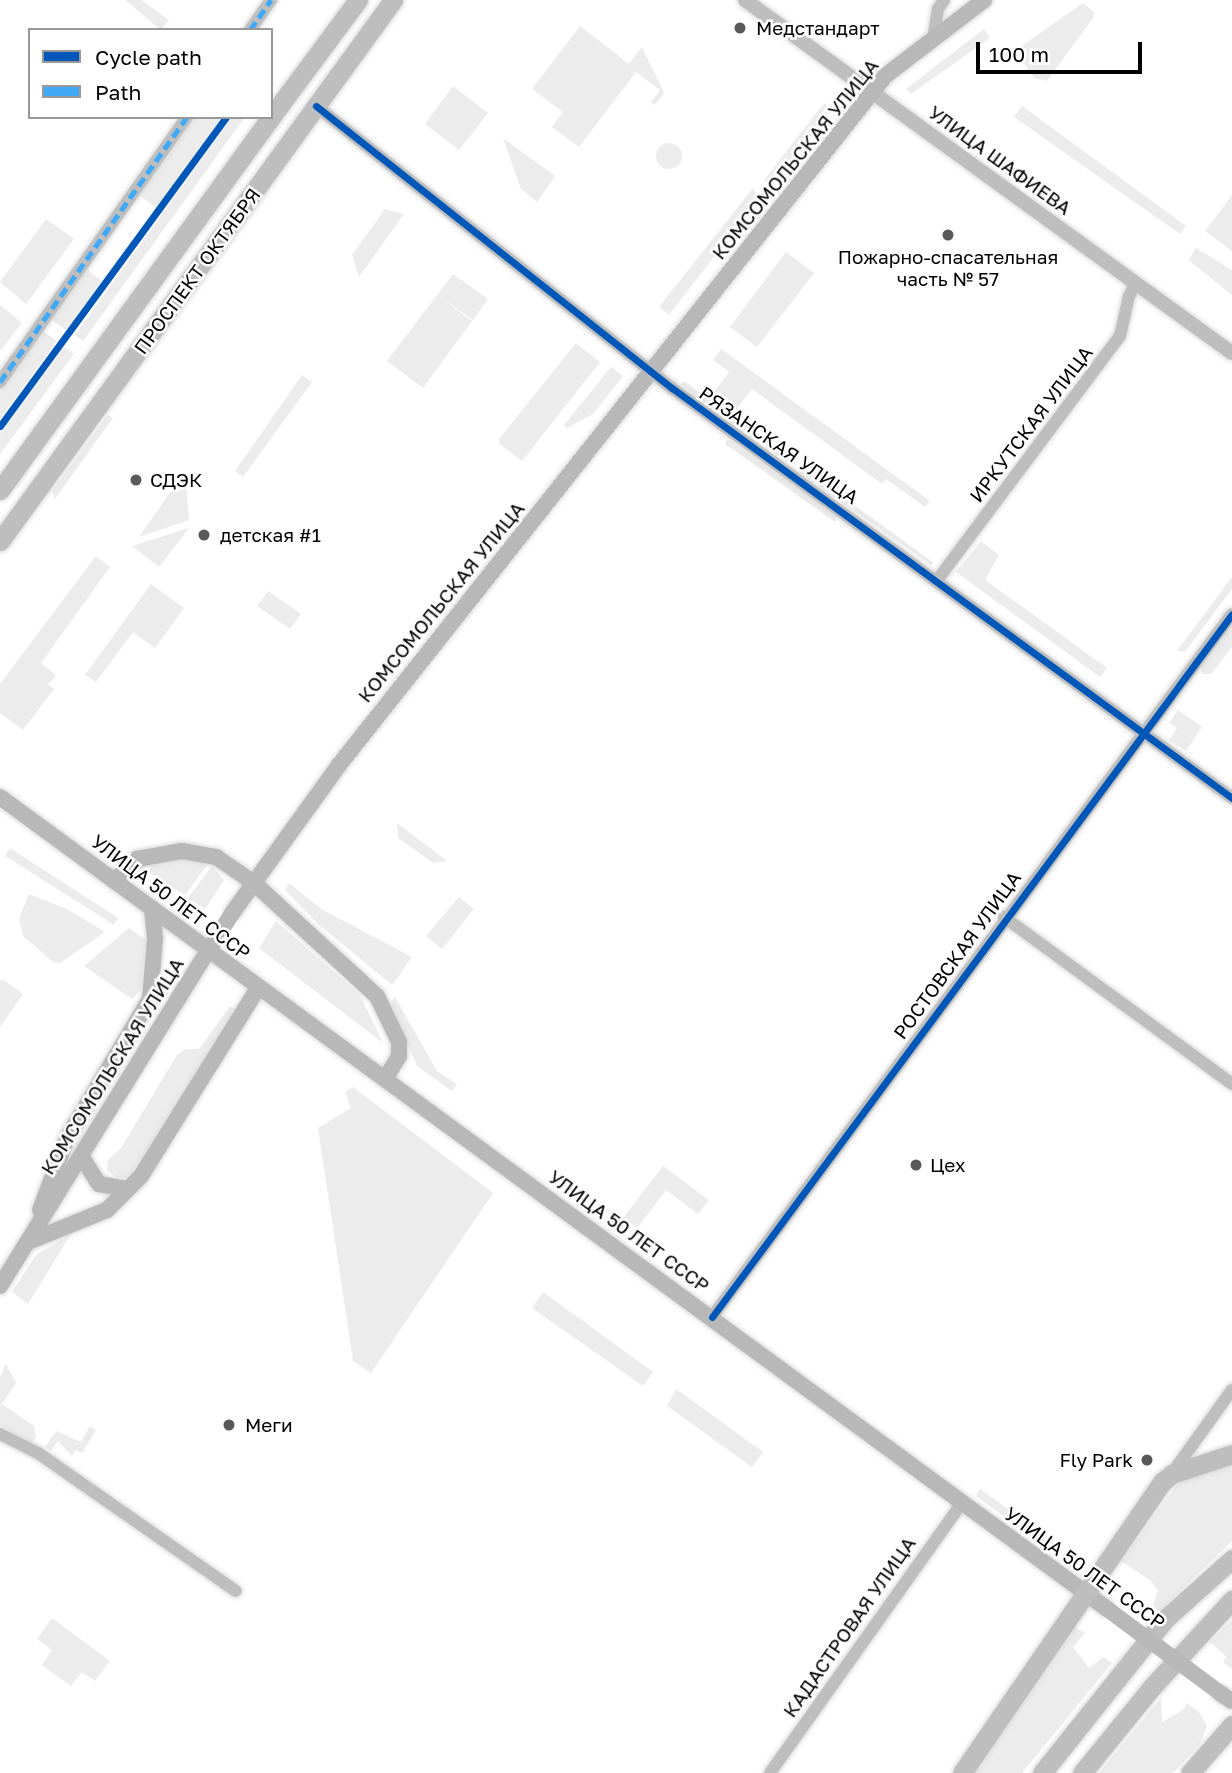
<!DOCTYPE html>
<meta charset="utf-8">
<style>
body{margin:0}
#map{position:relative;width:1232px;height:1773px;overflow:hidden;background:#fff;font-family:"Golos Text",sans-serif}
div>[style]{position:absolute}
.green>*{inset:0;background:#ececec}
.round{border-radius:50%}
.roads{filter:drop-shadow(0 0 2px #dbdbdb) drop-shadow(0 0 2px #dbdbdb)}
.minor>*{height:12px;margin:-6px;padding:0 6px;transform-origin:6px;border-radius:6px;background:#bebebe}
.tertiary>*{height:14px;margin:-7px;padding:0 7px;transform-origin:7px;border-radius:7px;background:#bebebe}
.secondary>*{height:16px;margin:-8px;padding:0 8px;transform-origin:8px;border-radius:8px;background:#b8b8b8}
.primary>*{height:19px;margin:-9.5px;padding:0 9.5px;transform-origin:9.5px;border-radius:9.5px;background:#bebebe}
.secondary-bridge>*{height:16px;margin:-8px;padding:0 8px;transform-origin:8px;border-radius:8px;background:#b8b8b8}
.quiet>*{height:5px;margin-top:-2.5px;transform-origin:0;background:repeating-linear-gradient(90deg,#3fa9f5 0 10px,transparent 0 15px)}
.cycleway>*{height:7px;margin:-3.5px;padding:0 3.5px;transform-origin:3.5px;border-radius:3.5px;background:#0057b8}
.dots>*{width:19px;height:19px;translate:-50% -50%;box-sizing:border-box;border:4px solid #fff;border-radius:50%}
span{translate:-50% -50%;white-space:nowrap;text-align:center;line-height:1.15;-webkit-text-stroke:5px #fff;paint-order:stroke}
.poi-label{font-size:19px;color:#000}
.left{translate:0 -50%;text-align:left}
.right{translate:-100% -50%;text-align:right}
.street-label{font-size:19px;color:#000}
.legend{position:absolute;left:28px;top:28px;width:245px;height:91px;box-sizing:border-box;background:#fff;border:2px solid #999;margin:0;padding:9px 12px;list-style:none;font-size:21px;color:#000}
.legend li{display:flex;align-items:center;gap:14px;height:35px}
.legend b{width:35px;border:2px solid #999}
.scale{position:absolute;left:976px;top:42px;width:166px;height:32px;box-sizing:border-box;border:4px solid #000;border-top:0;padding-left:9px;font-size:21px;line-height:24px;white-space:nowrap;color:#000;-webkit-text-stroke:5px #fff;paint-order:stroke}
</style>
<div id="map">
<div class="green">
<i style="clip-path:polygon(125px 0,141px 0,169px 20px,161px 30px)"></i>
<i style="clip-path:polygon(1083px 3px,1094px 12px,1093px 18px,1047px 81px,1034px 78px,1020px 57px,1023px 45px)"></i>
<i style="clip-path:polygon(580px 26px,629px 64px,642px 47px,664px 93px,655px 105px,651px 102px,660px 90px,636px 72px,579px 147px,552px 127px,563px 112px,532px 89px)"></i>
<i style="clip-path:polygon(984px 29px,990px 38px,911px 94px,906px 89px)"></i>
<i style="clip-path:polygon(453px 86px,488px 113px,459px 150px,425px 124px)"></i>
<i style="clip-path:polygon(824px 103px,832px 109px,772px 186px,764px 180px)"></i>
<i style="clip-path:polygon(1022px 106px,1186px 226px,1180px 234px,1014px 117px)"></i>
<i style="clip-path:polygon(192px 117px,222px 117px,157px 208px,137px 194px)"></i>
<i style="clip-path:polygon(232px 117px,245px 117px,83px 341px,75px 335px)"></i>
<i style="clip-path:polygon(503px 138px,555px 176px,537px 202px,521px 189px)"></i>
<i class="round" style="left:656px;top:143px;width:26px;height:26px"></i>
<i style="clip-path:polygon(753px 188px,759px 198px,669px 315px,659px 307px)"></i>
<i style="clip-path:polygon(1232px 195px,1232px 251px,1205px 231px)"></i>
<i style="clip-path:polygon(385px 209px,404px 214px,359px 277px,352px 255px)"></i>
<i style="clip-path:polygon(46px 219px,74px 239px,26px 304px,0 282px)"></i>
<i style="clip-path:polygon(1196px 248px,1232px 270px,1232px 295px,1192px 263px,1189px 259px)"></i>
<i style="clip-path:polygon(786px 252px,814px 273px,757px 347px,730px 327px)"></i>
<i style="clip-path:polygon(85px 268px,102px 281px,66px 330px,49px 318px)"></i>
<i style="clip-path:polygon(453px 274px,488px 299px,473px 320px,440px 297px,472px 321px,423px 388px,387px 361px)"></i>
<i style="clip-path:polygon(0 305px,22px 323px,1px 350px,0 348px)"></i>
<i style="clip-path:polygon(43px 331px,57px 341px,0 419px,0 389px)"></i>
<i style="clip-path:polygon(576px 343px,600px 362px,522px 461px,500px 444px,499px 439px)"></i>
<i style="clip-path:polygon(64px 347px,74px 354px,0 454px,0 434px)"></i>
<i style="clip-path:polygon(721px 349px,930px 501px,925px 507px,886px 479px,882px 484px,752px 389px,735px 411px,713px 394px,729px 372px,713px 360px)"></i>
<i style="clip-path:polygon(611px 367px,623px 376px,593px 414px,567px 428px,564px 425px)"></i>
<i style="clip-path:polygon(302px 375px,312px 382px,243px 477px,235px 471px)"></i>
<i style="clip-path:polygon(684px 381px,793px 460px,790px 464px,681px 385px)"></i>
<i style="clip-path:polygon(108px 415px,113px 418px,55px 499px,52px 491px)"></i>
<i style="clip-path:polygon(728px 439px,837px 516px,835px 522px,725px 444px)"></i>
<i style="clip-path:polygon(802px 467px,934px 563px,931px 565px,799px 472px)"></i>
<i style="clip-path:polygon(185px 471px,189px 520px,139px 537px)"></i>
<i style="clip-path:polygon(189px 528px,159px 567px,132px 546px)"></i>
<i style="clip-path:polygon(981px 541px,999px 555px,985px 580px,1107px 668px,1100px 677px,956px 572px)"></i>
<i style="clip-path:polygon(96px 556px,110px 567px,41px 663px,56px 675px,48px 685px,54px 689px,23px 730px,0 713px,0 684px)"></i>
<i style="clip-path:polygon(1232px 577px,1232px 589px,1185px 652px,1177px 651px)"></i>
<i style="clip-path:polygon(151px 584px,184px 608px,155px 648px,133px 632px,96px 682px,85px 675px)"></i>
<i style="clip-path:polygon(268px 591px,301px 614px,290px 629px,257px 606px)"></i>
<i style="clip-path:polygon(1232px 622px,1232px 647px,1211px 674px,1202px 674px,1200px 665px)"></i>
<i style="clip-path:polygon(1178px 710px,1202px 727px,1186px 751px,1169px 740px,1177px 728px,1169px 723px)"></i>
<i style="clip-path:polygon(397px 823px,447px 861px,433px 863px,398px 838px)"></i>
<i style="clip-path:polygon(10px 848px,118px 918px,114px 925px,5px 856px)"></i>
<i style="clip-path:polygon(170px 857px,208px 864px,185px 895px,138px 866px)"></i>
<i style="clip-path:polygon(212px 866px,224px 880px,205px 909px,188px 898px)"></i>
<i style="clip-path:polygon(289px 883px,323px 910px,412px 957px,392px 985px,318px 924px,285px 890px)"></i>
<i style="clip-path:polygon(29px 894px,67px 909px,105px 932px,60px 963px,53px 962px,23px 936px,19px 919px)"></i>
<i style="clip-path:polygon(459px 897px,474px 909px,442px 949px,426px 936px)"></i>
<i style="clip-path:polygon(276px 921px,360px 995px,383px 1043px,259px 948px)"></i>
<i style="clip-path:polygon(129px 928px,146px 940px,141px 990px,132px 999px,84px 966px)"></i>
<i style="clip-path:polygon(2px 979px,23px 994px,0 1027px,0 982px)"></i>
<i style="clip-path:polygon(395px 997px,437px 1071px,457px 1084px,452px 1091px,417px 1066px,390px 1003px)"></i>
<i style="clip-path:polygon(230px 1006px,238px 1011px,145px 1158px,126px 1178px,117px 1178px,107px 1170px,108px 1160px,121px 1148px,177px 1055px,186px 1049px,199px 1049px)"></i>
<i style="clip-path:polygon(353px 1087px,493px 1193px,371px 1373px,353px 1361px,318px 1128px,351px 1108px,345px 1092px)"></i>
<i style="clip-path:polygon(663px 1166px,709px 1200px,698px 1214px,666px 1190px,637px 1228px,623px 1218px)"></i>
<i style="clip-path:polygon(71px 1234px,28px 1304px,12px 1292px,36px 1255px)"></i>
<i style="clip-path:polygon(543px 1292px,653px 1372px,643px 1386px,532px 1308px)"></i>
<i style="clip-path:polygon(6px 1364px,16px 1383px,2px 1404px,34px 1426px,36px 1436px,31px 1444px,0 1425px,0 1377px)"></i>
<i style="clip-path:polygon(676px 1389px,763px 1452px,752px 1467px,667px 1406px)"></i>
<i style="clip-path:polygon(90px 1426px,96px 1430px,82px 1453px,76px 1450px,72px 1456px,58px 1441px,51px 1451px,45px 1447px,56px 1431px,81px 1442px)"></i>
<i style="clip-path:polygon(1232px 1458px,1232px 1541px,1158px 1612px,1153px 1605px,1158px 1591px,1151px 1581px,1121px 1561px,1179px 1482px)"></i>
<i style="clip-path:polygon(980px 1489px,1059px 1545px,1054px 1552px,976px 1496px)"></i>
<i style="clip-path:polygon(52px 1618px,110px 1661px,95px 1681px,82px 1672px,71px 1686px,42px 1665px,52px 1650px,37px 1639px)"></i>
<i style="clip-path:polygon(1232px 1620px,1232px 1669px,1223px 1662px,1227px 1657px,1210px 1642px)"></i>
<i style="clip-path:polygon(1071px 1625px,1085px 1633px,1073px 1647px,1089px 1668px,1103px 1657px,1112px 1663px,1022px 1773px,968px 1773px)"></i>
<i style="clip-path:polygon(1161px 1698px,1162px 1722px,1183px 1710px,1187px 1703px,1199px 1712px,1207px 1726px,1200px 1744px,1173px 1773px,1099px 1773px)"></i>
</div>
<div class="roads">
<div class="minor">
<i style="left:250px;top:30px;width:37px;rotate:-55deg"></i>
<i style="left:933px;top:40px;width:31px;rotate:-81deg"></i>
<i style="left:938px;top:9px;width:11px;rotate:-56deg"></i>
<i style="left:316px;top:106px;width:454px;rotate:38.4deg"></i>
<i style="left:672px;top:388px;width:694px;rotate:36.21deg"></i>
<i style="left:0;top:382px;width:324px;rotate:-54.8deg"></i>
<i style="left:938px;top:579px;width:304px;rotate:-53.2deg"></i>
<i style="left:1120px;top:336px;width:41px;rotate:-77.3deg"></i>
<i style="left:1129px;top:296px;width:15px;rotate:-62deg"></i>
<i style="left:1004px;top:917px;width:283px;rotate:36.2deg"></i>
<i style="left:712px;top:1317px;width:874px;rotate:-53.51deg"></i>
<i style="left:0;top:1434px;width:42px;rotate:26.6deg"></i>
<i style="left:38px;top:1453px;width:241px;rotate:34.9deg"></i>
<i style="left:1173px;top:1472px;width:101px;rotate:-54.3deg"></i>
<i style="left:770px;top:1773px;width:330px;rotate:-54.6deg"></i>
</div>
<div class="tertiary">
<i style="left:745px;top:0;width:601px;rotate:35.94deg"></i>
</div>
<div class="secondary">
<i style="left:0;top:797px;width:1371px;rotate:36.25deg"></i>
<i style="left:114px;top:881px;width:32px;rotate:-44deg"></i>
<i style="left:137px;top:859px;width:46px;rotate:-10.1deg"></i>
<i style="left:182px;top:851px;width:35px;rotate:10deg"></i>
<i style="left:216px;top:857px;width:46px;rotate:34.4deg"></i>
<i style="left:254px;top:883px;width:167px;rotate:42.6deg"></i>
<i style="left:377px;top:996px;width:51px;rotate:64.4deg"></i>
<i style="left:399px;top:1042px;width:14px;rotate:90deg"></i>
<i style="left:399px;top:1056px;width:27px;rotate:121deg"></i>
<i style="left:233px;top:912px;width:181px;rotate:-54.2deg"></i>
<i style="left:339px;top:765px;width:879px;rotate:-51.6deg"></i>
<i style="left:885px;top:76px;width:125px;rotate:-37.5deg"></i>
<i style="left:82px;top:1157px;width:32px;rotate:58deg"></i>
<i style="left:99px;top:1184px;width:28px;rotate:10deg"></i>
<i style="left:40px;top:1210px;width:79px;rotate:-69.3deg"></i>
<i style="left:68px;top:1136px;width:160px;rotate:-59.1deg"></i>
<i style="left:150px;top:999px;width:61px;rotate:-85.3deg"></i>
<i style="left:155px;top:938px;width:30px;rotate:-96deg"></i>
<i style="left:28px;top:1242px;width:85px;rotate:-22.1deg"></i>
<i style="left:107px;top:1210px;width:48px;rotate:-45deg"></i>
<i style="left:141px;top:1176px;width:221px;rotate:-58.1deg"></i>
<i style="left:0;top:1286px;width:391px;rotate:-58.2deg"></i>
<i style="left:1220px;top:1693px;width:14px;rotate:34deg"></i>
</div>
<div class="primary">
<i style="left:271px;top:117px;width:146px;rotate:-53.4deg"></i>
<i style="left:0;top:490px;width:461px;rotate:-54deg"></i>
<i style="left:0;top:541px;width:669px;rotate:-54deg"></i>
<i style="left:962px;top:1773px;width:353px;rotate:-55.5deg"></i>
<i style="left:1162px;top:1482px;width:13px;rotate:-39deg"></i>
<i style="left:1172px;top:1474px;width:63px;rotate:-18.4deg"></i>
<i style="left:1042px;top:1773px;width:197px;rotate:-51.4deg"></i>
<i style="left:1165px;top:1619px;width:90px;rotate:-41.8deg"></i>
<i style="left:1082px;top:1773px;width:109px;rotate:-50.9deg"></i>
<i style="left:1151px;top:1688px;width:120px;rotate:-47.4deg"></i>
<i style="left:1190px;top:1773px;width:64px;rotate:-48.8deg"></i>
</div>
</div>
<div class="secondary-bridge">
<i style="left:206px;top:954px;width:50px;rotate:-57.3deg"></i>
<i style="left:1106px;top:1608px;width:142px;rotate:36.7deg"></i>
</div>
<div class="quiet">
<i style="left:250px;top:30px;width:37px;rotate:-55deg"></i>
<i style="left:0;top:382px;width:324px;rotate:-54.8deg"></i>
</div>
<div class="cycleway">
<i style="left:316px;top:106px;width:454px;rotate:38.4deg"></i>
<i style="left:672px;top:388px;width:694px;rotate:36.21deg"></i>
<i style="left:0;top:426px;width:383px;rotate:-53.8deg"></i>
<i style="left:712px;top:1317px;width:874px;rotate:-53.51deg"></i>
</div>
<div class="dots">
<i style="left:740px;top:28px;background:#595959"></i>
<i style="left:948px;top:235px;background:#595959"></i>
<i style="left:136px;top:480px;background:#595959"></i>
<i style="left:204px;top:535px;background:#595959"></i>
<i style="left:916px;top:1165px;background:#595959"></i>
<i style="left:229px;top:1425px;background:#595959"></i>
<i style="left:1147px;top:1460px;background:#595959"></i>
</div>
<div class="poi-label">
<span class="left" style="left:756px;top:28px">Медстандарт</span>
<span style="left:948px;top:268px">Пожарно-спасательная<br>часть № 57</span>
<span class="left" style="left:150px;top:480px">СДЭК</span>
<span class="left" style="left:220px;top:535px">детская #1</span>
<span class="left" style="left:930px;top:1165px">Цех</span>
<span class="left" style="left:245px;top:1425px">Меги</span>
<span class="right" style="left:1133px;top:1460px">Fly Park</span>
</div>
<div class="street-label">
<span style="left:795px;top:159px;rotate:-51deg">КОМСОМОЛЬСКАЯ УЛИЦА</span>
<span style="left:1000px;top:160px;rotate:36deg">УЛИЦА ШАФИЕВА</span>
<span style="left:197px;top:271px;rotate:-54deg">ПРОСПЕКТ ОКТЯБРЯ</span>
<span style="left:1031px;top:424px;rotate:-53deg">ИРКУТСКАЯ УЛИЦА</span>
<span style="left:779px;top:445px;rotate:35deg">РЯЗАНСКАЯ УЛИЦА</span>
<span style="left:441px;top:602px;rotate:-51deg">КОМСОМОЛЬСКАЯ УЛИЦА</span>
<span style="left:171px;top:897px;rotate:37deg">УЛИЦА 50 ЛЕТ СССР</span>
<span style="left:957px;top:955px;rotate:-54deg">РОСТОВСКАЯ УЛИЦА</span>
<span style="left:112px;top:1066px;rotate:-58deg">КОМСОМОЛЬСКАЯ УЛИЦА</span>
<span style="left:629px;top:1231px;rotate:36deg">УЛИЦА 50 ЛЕТ СССР</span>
<span style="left:1085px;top:1568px;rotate:36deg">УЛИЦА 50 ЛЕТ СССР</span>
<span style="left:849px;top:1627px;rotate:-55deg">КАДАСТРОВАЯ УЛИЦА</span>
</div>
<ul class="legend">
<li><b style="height:9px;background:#0057b8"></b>Cycle path</li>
<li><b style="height:9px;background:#3fa9f5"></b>Path</li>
</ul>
<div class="scale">100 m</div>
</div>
